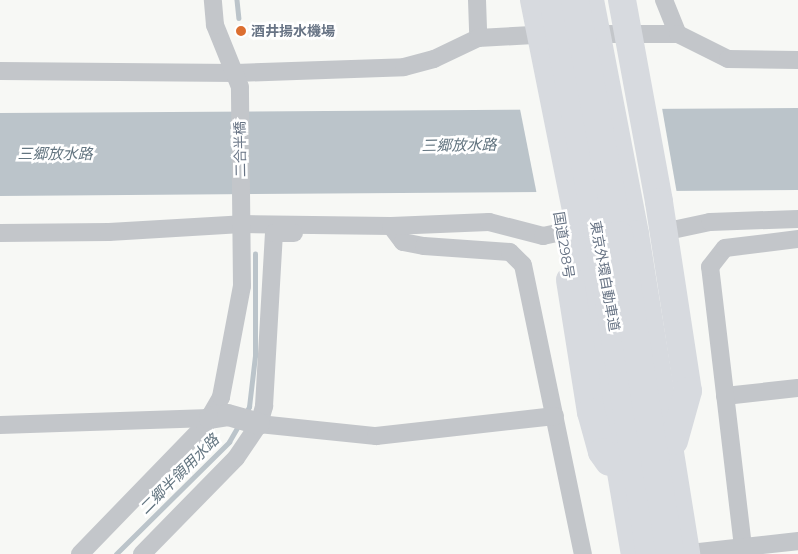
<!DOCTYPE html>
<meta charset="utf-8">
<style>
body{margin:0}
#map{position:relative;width:798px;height:554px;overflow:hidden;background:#f7f8f5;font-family:Montserrat,"Noto Sans JP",sans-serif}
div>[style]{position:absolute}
.water>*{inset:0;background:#bbc4ca}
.pier>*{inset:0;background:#f7f8f5}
.stream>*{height:4.5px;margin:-2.25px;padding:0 2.25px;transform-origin:2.25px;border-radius:2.25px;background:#bbc4ca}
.minor>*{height:18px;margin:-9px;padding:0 9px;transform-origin:9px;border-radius:9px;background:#c3c6ca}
.tertiary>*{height:22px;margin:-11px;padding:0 11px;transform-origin:11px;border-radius:11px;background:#c3c6ca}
.trunk>*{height:28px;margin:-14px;padding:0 14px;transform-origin:14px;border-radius:14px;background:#d7dadf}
.motorway>*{height:28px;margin:-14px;padding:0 14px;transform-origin:14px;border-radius:14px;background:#d7dadf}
.dots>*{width:14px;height:14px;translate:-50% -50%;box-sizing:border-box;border:2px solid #fff;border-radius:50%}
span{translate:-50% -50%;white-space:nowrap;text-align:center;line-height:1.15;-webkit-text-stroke:5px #fff;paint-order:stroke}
.poi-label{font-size:14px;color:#687485;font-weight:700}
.left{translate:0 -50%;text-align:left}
.street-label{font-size:14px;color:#687485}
.water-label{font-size:15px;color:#637580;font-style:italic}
</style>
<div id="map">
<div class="water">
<i style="clip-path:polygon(798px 108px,798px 190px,0 196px,0 113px)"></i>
</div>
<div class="pier">
<i style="clip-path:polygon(662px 108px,677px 194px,537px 195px,520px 109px)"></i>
</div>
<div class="stream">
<i style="left:237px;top:0;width:18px;rotate:84deg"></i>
<i style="left:245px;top:414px;width:8px;rotate:-60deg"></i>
<i style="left:249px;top:407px;width:51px;rotate:-83.3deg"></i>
<i style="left:255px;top:356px;width:102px;rotate:-90deg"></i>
<i style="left:116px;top:554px;width:159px;rotate:-44.7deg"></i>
<i style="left:229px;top:442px;width:20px;rotate:-60deg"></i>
</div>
<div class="minor">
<i style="left:477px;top:0;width:38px;rotate:88deg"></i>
<i style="left:664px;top:0;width:37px;rotate:68deg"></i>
<i style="left:587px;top:34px;width:91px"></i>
<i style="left:678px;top:34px;width:56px;rotate:26.6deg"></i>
<i style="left:728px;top:59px;width:70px;rotate:0.8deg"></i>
<i style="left:0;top:71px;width:236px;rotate:0.5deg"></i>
<i style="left:236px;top:73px;width:168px;rotate:-2deg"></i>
<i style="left:404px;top:67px;width:31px;rotate:-15deg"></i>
<i style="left:434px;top:59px;width:49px;rotate:-25.5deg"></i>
<i style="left:478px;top:38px;width:73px;rotate:-3.1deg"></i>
<i style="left:391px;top:226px;width:20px;rotate:53deg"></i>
<i style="left:403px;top:242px;width:21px;rotate:11deg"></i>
<i style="left:424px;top:246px;width:86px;rotate:4deg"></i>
<i style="left:510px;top:252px;width:18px;rotate:45deg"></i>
<i style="left:523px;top:265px;width:295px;rotate:78.3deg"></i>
<i style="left:663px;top:232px;width:48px;rotate:-12deg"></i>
<i style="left:710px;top:222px;width:88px;rotate:-2deg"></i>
<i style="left:0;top:233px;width:109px;rotate:-0.5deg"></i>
<i style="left:109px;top:232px;width:133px;rotate:-3.4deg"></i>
<i style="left:242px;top:224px;width:149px;rotate:0.8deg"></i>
<i style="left:391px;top:226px;width:98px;rotate:-2.3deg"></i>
<i style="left:489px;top:222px;width:56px;rotate:14.5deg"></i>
<i style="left:543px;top:236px;width:19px;rotate:-12deg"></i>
<i style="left:725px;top:396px;width:73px;rotate:-6.3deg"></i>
<i style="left:259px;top:424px;width:118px;rotate:5.9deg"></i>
<i style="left:376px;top:436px;width:180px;rotate:-6.4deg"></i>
<i style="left:0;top:425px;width:210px;rotate:-1.9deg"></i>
<i style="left:743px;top:547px;width:282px;rotate:-96.7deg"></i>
<i style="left:710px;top:267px;width:24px;rotate:-52deg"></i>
<i style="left:725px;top:248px;width:74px;rotate:-7deg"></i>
<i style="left:80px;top:554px;width:180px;rotate:-45.9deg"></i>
<i style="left:205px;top:425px;width:32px;rotate:-60deg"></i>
<i style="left:221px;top:397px;width:113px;rotate:-79.3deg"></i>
<i style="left:242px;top:286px;width:199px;rotate:-90.6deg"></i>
<i style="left:240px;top:87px;width:67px;rotate:-112deg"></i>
<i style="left:215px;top:25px;width:25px;rotate:-95deg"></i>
<i style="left:142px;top:554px;width:134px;rotate:-45.6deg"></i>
<i style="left:236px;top:458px;width:41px;rotate:-55.9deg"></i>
<i style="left:259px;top:424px;width:19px;rotate:-74deg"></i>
<i style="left:264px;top:406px;width:173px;rotate:-86.7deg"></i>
<i style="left:274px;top:233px;width:20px"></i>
<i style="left:681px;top:554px;width:118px;rotate:-6.3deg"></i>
</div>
<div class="tertiary">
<i style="left:210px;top:418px;width:18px;rotate:-9deg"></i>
<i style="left:228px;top:415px;width:32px;rotate:16deg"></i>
</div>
<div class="trunk">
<i style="left:534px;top:0;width:241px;rotate:78.7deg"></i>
<i style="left:581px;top:236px;width:323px;rotate:80.4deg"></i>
<i style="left:590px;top:0;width:238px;rotate:79.1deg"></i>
<i style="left:635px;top:234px;width:324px;rotate:80.9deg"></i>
<i style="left:622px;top:0;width:205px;rotate:79.6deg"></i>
<i style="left:659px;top:202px;width:191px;rotate:81.3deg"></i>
<i style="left:688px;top:391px;width:52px;rotate:105.6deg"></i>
<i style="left:570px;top:280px;width:134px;rotate:81deg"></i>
<i style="left:591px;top:412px;width:41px;rotate:74.6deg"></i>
<i style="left:602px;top:452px;width:12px;rotate:55deg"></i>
</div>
<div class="motorway">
<i style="left:553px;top:0;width:231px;rotate:79deg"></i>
<i style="left:597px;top:227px;width:331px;rotate:80.8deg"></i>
<i style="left:575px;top:0;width:239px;rotate:79.4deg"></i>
<i style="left:619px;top:235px;width:323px;rotate:80.9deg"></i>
</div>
<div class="dots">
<i style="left:241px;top:31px;background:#dc6f30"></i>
</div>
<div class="poi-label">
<span class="left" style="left:251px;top:31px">酒井揚水機場</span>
</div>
<div class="street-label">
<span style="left:240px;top:149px;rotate:-91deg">二合半橋</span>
<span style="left:564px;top:245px;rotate:81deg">国道298号</span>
<span style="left:605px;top:276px;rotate:80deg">東京外環自動車道</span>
</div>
<div class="water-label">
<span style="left:459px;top:145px;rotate:-1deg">三郷放水路</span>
<span style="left:55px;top:154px">三郷放水路</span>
<span style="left:179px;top:474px;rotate:-45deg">二郷半領用水路</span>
</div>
</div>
